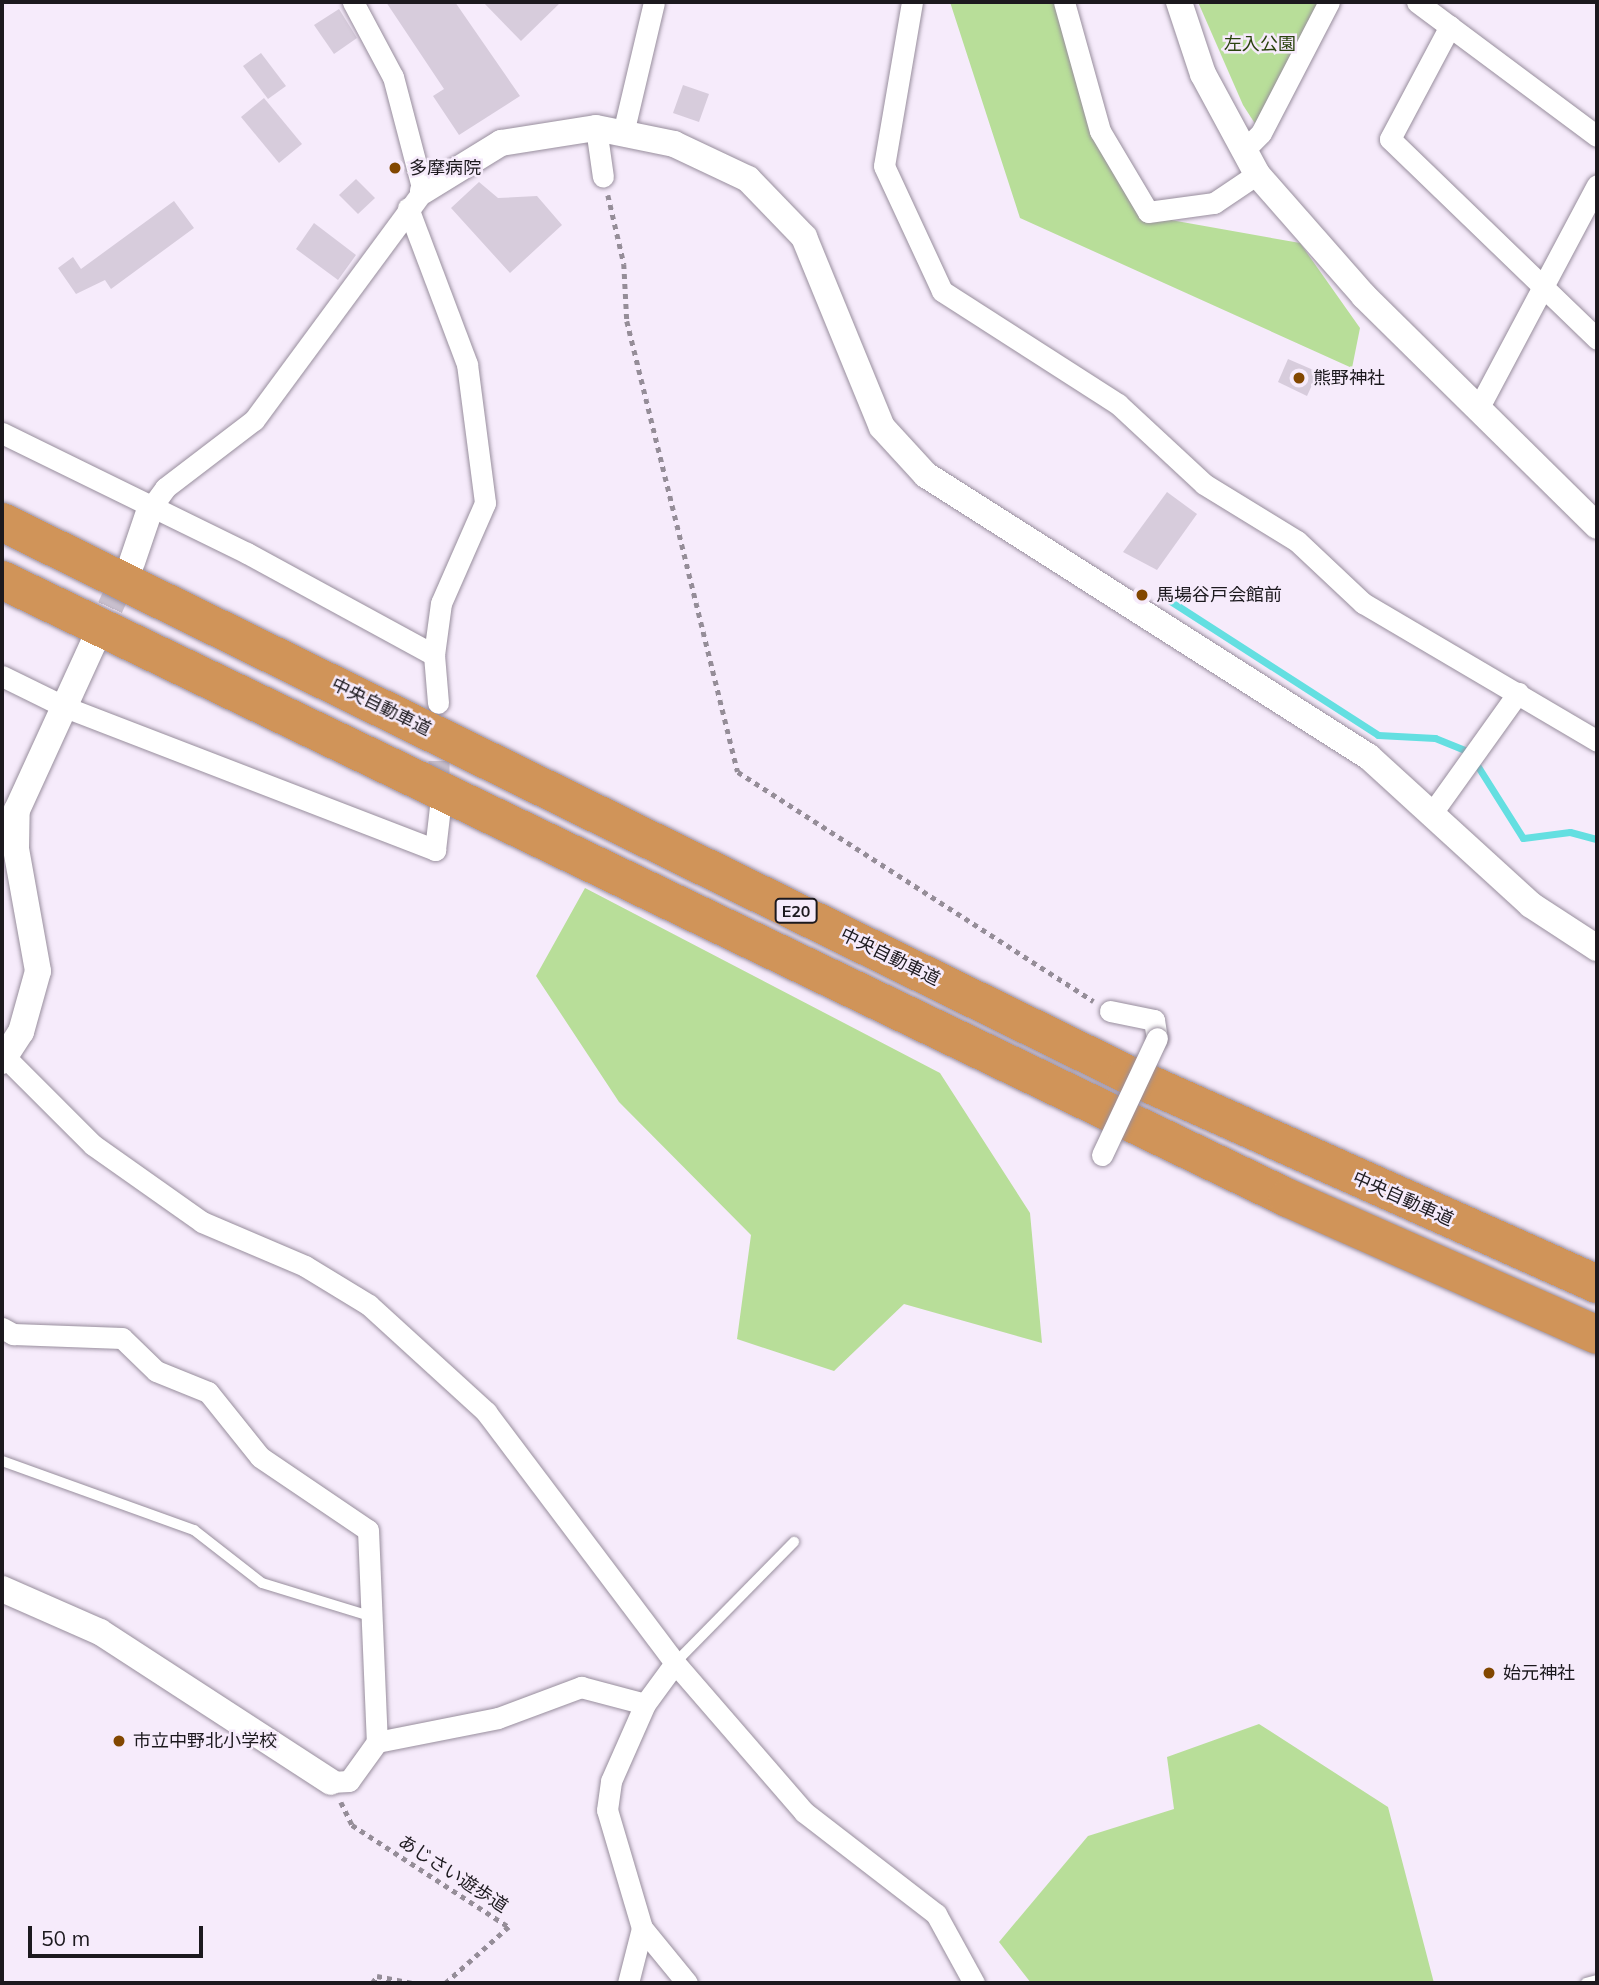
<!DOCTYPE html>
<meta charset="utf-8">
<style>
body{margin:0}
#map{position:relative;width:1599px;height:1985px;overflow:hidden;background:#f6ebfb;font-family:Mulish,"Noto Sans JP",sans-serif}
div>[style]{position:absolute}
.green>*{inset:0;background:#b8de99}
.stream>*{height:7px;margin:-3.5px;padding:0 3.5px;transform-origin:3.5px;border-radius:3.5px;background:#64dfe1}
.building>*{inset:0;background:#d7ccdc}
.minor-tunnel>*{height:21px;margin-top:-10.5px;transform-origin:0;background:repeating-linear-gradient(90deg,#cac1cf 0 21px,transparent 0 31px)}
.tertiary-tunnel>*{height:26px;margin-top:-13px;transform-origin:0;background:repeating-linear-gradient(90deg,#cac1cf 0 26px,transparent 0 39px)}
.path>*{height:4.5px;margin-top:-2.25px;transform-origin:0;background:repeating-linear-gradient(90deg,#958d98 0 5px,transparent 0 10px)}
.roads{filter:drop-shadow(0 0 2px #988e9d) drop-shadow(0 0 2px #988e9d)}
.service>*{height:10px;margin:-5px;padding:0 5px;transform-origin:5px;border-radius:5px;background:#fff}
.minor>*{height:21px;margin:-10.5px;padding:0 10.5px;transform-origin:10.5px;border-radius:10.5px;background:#fff}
.tertiary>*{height:26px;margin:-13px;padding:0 13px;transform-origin:13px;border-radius:13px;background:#fff}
.motorway>*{height:38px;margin:-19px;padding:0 19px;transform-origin:19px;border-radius:19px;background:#d09459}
.bridges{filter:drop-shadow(0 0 2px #988e9d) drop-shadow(0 0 2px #988e9d)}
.minor-bridge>*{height:21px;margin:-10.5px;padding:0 10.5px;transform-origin:10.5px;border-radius:10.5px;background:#fff}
.dots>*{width:19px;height:19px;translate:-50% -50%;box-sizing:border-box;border:4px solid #f6ebfb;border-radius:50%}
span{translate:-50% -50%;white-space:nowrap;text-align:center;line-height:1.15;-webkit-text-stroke:5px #f6ebfb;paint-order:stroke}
.shield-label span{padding:2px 5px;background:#f6ebfb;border:2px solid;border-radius:5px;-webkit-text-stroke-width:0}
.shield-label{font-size:16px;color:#1c191e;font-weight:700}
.park-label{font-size:18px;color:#2a430e}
.poi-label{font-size:18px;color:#1c191e}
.left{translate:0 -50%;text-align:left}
.street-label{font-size:18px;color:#1c191e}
.frame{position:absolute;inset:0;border:4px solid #1c191e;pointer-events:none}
.scale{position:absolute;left:28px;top:1926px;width:175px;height:32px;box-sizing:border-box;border:4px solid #1c191e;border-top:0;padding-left:9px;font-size:21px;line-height:24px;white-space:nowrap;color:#1c191e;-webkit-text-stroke:5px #f6ebfb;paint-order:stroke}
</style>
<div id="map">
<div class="green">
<i style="clip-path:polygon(950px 2px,1066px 2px,1137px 214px,1300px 243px,1360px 328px,1352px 368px,1020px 218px)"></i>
<i style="clip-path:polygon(1198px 2px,1329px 2px,1261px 133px,1243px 105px)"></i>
<i style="clip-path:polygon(585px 888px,940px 1073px,1030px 1213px,1042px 1343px,904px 1304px,834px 1371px,737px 1339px,751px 1235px,619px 1102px,536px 976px)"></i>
<i style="clip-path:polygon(1259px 1724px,1388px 1807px,1434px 1983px,1031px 1983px,999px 1942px,1088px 1836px,1174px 1809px,1167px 1757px)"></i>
</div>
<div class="stream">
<i style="left:1161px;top:595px;width:258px;rotate:32.8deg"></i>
<i style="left:1378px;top:735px;width:57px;rotate:3deg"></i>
<i style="left:1435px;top:738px;width:32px;rotate:22deg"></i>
<i style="left:1477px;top:765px;width:86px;rotate:57.8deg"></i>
<i style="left:1523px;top:838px;width:47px;rotate:-7.3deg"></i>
<i style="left:1570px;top:832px;width:28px;rotate:15deg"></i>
</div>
<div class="building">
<i style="clip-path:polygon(386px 2px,455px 2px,520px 96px,459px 135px,433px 96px,444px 89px)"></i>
<i style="clip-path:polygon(483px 2px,561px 2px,521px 41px)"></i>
<i style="clip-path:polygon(339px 9px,357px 38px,334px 54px,314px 25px)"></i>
<i style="clip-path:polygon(261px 53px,286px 86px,268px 99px,243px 66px)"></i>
<i style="clip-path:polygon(683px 85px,709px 94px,699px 122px,673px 113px)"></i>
<i style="clip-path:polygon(264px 98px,302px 144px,279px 163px,241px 117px)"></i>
<i style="clip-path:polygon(356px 179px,375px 198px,358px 214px,339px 195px)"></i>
<i style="clip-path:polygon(479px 182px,498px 198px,537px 196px,562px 225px,510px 273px,451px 208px)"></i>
<i style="clip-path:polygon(174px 201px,194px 228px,111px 289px,105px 280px,76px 294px,58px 268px,73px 257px,81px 269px)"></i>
<i style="clip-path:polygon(314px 223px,356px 255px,338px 280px,296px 249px)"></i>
<i style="clip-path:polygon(1288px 359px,1318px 372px,1307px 396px,1278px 382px)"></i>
<i style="clip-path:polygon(1167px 492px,1197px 514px,1157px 570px,1123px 552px)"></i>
</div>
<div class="minor-tunnel">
<i style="left:439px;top:729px;width:66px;rotate:90deg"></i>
</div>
<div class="tertiary-tunnel">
<i style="left:94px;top:643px;width:85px;rotate:-65.6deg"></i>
</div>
<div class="path">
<i style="left:608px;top:195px;width:71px;rotate:76.9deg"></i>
<i style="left:624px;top:264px;width:57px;rotate:87deg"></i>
<i style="left:627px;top:321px;width:464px;rotate:76.2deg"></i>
<i style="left:738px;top:772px;width:423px;rotate:32.8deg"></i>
<i style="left:341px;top:1802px;width:25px;rotate:64deg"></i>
<i style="left:352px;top:1825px;width:187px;rotate:33deg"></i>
<i style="left:509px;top:1927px;width:84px;rotate:138.4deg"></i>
<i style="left:372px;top:1983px;width:9px;rotate:-54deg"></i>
<i style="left:377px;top:1976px;width:36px;rotate:11deg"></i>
</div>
<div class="roads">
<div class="service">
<i style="left:2px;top:1461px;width:204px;rotate:19.8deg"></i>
<i style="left:194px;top:1530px;width:86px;rotate:37.9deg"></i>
<i style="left:262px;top:1583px;width:116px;rotate:17deg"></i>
<i style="left:675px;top:1663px;width:170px;rotate:-45.5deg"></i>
<i style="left:1586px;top:1983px;width:11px;rotate:-15deg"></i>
</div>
<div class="minor">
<i style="left:912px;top:2px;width:166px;rotate:99.7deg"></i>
<i style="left:884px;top:166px;width:138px;rotate:65.1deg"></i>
<i style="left:942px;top:291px;width:209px;rotate:32.7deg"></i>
<i style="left:1118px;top:404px;width:117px;rotate:42.9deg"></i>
<i style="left:1204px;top:484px;width:109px;rotate:31.5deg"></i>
<i style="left:1297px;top:541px;width:91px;rotate:43.2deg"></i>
<i style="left:1363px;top:603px;width:272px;rotate:30.5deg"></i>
<i style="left:1064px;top:2px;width:134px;rotate:74.4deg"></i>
<i style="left:1100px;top:131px;width:94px;rotate:59.3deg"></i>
<i style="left:1148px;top:212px;width:67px;rotate:-7.8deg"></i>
<i style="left:1214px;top:203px;width:52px;rotate:-34deg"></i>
<i style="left:1417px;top:2px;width:224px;rotate:36.7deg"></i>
<i style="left:1450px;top:26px;width:128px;rotate:118deg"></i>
<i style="left:1390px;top:139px;width:288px;rotate:44deg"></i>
<i style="left:596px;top:128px;width:49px;rotate:81.9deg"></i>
<i style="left:624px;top:129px;width:130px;rotate:-76.7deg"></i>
<i style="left:1243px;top:151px;width:25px;rotate:-45deg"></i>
<i style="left:1261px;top:133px;width:148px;rotate:-62.6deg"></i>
<i style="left:408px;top:208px;width:167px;rotate:69.3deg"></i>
<i style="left:467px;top:364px;width:140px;rotate:82.6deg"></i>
<i style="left:485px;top:503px;width:109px;rotate:113.7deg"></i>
<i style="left:441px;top:603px;width:52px;rotate:97.7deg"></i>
<i style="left:434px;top:655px;width:48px;rotate:85.2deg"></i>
<i style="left:1479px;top:407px;width:251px;rotate:-62deg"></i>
<i style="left:2px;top:433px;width:273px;rotate:26.1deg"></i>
<i style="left:247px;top:553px;width:213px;rotate:28.6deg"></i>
<i style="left:150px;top:509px;width:26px;rotate:-54deg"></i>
<i style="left:165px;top:488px;width:112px;rotate:-37.4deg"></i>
<i style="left:254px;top:420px;width:285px;rotate:-53.6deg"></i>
<i style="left:423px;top:191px;width:118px;rotate:-104.7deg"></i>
<i style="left:393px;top:77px;width:85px;rotate:-118.1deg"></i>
<i style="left:2px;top:676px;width:70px;rotate:26.2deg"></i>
<i style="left:65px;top:707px;width:397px;rotate:21.1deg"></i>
<i style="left:435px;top:850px;width:43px;rotate:-83.4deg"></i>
<i style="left:1432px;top:813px;width:148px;rotate:-54.4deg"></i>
<i style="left:1110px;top:1011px;width:45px;rotate:11.6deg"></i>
<i style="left:1154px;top:1020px;width:18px;rotate:81deg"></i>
<i style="left:5px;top:1057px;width:124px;rotate:45deg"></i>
<i style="left:93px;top:1145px;width:133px;rotate:35.2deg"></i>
<i style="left:202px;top:1222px;width:112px;rotate:23.1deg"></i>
<i style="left:305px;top:1266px;width:75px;rotate:31.4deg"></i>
<i style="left:369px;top:1305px;width:159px;rotate:42.4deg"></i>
<i style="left:486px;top:1412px;width:314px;rotate:53deg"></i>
<i style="left:675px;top:1663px;width:197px;rotate:49.1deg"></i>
<i style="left:804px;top:1812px;width:167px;rotate:37.7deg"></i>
<i style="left:936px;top:1914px;width:79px;rotate:61.2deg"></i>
<i style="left:2px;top:1328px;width:13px;rotate:29deg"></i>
<i style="left:13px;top:1334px;width:109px;rotate:2.1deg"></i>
<i style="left:122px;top:1338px;width:47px;rotate:44.1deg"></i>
<i style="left:156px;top:1371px;width:56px;rotate:22deg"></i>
<i style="left:208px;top:1392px;width:83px;rotate:51.3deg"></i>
<i style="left:260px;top:1457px;width:130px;rotate:34.1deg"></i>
<i style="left:368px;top:1530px;width:212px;rotate:87.6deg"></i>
<i style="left:377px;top:1742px;width:48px;rotate:125.7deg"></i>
<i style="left:349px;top:1781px;width:18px;rotate:177deg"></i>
<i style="left:377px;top:1742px;width:123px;rotate:-11.2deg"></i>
<i style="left:498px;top:1718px;width:89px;rotate:-20.5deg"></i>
<i style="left:581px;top:1687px;width:66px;rotate:14.9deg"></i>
<i style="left:642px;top:1928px;width:71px;rotate:50.7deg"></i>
<i style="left:628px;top:1983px;width:57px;rotate:-75.7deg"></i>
<i style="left:642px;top:1928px;width:123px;rotate:-106.5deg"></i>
<i style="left:607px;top:1810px;width:29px;rotate:-82deg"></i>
<i style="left:611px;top:1781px;width:84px;rotate:-66.2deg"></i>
<i style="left:645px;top:1704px;width:51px;rotate:-53.8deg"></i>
</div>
<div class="tertiary">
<i style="left:1179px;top:2px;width:76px;rotate:71.6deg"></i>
<i style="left:1203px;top:74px;width:114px;rotate:61.6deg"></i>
<i style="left:1257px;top:174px;width:162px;rotate:48.7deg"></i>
<i style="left:1364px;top:296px;width:327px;rotate:44.6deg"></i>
<i style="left:423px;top:191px;width:92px;rotate:-31.6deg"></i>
<i style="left:501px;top:143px;width:96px;rotate:-9deg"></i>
<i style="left:596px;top:128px;width:80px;rotate:11.6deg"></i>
<i style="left:674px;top:144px;width:82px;rotate:25.3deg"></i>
<i style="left:748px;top:179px;width:81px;rotate:46deg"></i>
<i style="left:804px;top:237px;width:205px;rotate:67.7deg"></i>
<i style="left:882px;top:427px;width:65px;rotate:47.5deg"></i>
<i style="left:926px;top:475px;width:525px;rotate:32.48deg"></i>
<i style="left:1369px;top:757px;width:219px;rotate:42.4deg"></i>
<i style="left:1531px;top:905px;width:79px;rotate:33.1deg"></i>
<i style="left:132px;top:562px;width:56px;rotate:-71.2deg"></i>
<i style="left:2px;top:1061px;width:35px;rotate:-57deg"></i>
<i style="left:21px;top:1032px;width:63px;rotate:-74.4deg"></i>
<i style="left:38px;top:971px;width:124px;rotate:-100.2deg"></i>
<i style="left:16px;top:849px;width:39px;rotate:-89deg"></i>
<i style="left:17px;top:810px;width:183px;rotate:-65.4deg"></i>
<i style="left:2px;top:1589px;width:107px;rotate:23.7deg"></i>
<i style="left:100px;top:1632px;width:275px;rotate:33deg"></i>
</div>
<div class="motorway">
<i style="left:2px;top:522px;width:1253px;rotate:26.14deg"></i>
<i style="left:1127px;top:1074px;width:515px;rotate:24.08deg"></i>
<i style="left:2px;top:580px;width:1427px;rotate:25.67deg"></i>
<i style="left:1288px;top:1198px;width:338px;rotate:23.9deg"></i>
</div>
</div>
<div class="bridges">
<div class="minor-bridge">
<i style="left:1102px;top:1155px;width:129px;rotate:-64.8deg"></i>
</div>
</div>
<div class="dots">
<i style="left:395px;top:168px;background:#824700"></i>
<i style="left:1299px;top:378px;background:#824700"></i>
<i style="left:1142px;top:595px;background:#824700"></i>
<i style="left:1489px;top:1673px;background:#824700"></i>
<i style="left:119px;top:1741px;background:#824700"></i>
</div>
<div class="shield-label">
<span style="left:796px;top:911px">E20</span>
</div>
<div class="park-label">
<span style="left:1260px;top:44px">左入公園</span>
</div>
<div class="poi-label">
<span class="left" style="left:409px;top:168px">多摩病院</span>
<span class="left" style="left:1313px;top:378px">熊野神社</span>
<span class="left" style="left:1156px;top:595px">馬場谷戸会館前</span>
<span class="left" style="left:1503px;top:1673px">始元神社</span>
<span class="left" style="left:133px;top:1741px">市立中野北小学校</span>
</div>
<div class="street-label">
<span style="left:381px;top:707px;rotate:26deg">中央自動車道</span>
<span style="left:890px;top:957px;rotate:26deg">中央自動車道</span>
<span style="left:1403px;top:1199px;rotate:24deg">中央自動車道</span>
<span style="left:453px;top:1874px;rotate:33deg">あじさい遊歩道</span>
</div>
<div class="frame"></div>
<div class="scale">50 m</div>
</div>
